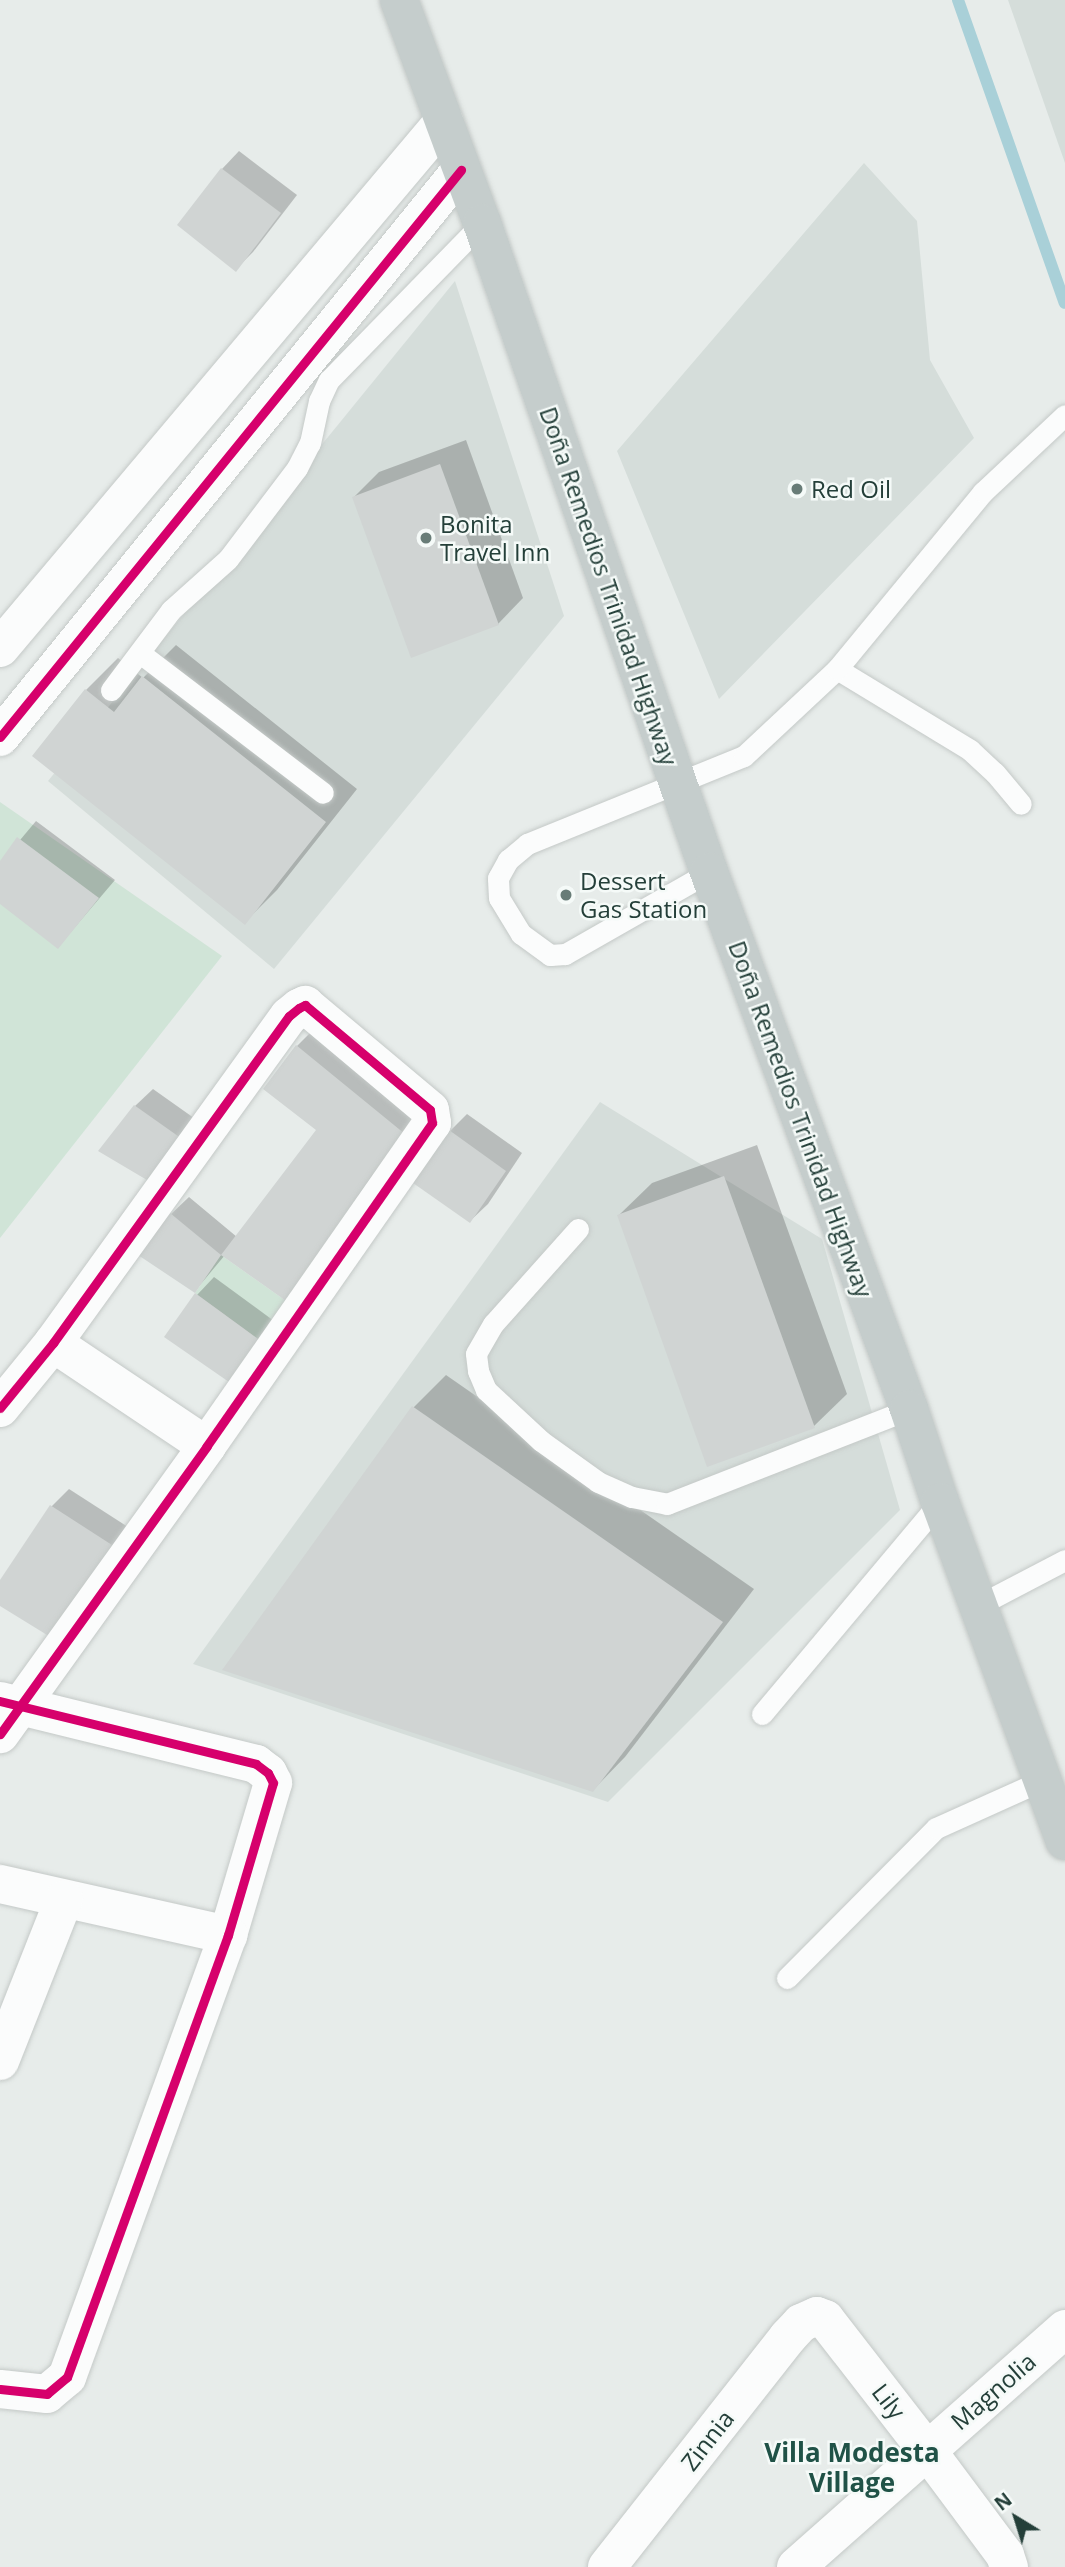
<!DOCTYPE html>
<meta charset="utf-8">
<style>
body{margin:0}
#map{position:relative;width:1065px;height:2567px;overflow:hidden;background:#e7ecea;font-family:"Open Sans",sans-serif}
div>[style]{position:absolute}
.built>*{inset:0;background:#d5ddda}
.green>*{inset:0;background:#d0e4d7}
.shadow>*{inset:0;background:#0003}
.stream>*{height:12px;margin:-6px;padding:0 6px;transform-origin:6px;border-radius:6px;background:#a9d0d8}
.building>*{inset:0;background:#d0d4d3}
.roads{filter:drop-shadow(0 0 2px #c4c9c7) drop-shadow(0 0 2px #c4c9c7)}
.service>*{height:21px;margin:-10.5px;padding:0 10.5px;transform-origin:10.5px;border-radius:10.5px;background:#fbfcfc}
.minor>*{height:38px;margin:-19px;padding:0 19px;transform-origin:19px;border-radius:19px;background:#fbfcfc}
.trunk>*{height:38px;margin:-19px;padding:0 19px;transform-origin:19px;border-radius:19px;background:#c5cdcc}
.cycleway>*{height:9px;margin:-4.5px;padding:0 4.5px;transform-origin:4.5px;border-radius:4.5px;background:#d6006c}
.dots>*{width:19px;height:19px;translate:-50% -50%;box-sizing:border-box;border:4px solid #f5faf8;border-radius:50%}
span{translate:-50% -50%;white-space:nowrap;text-align:center;line-height:1.15;-webkit-text-stroke:5px #f5faf8;paint-order:stroke}
.poi-label{font-size:24px;color:#243f39}
.left{translate:0 -50%;text-align:left}
.street-label{font-size:24px;color:#243f39}
.neighbourhood-label{font-size:26px;color:#205247;font-weight:700}
.north{position:absolute;left:981px;top:2483px;width:70px;height:70px;-webkit-text-stroke:5px #f5faf8;paint-order:stroke;rotate:322deg;font-size:19px;font-weight:700;line-height:28px;text-align:center;color:#243f39}
.north::after{content:'';display:block;margin:auto;width:24px;height:32px;background:#243f39;clip-path:polygon(50% 0,100% 100%,50% 72%,0 100%)}
</style>
<div id="map">
<div class="built">
<i style="clip-path:polygon(1008px 0,1065px 0,1065px 163px)"></i>
<i style="clip-path:polygon(864px 163px,917px 221px,930px 360px,974px 438px,719px 699px,617px 451px)"></i>
<i style="clip-path:polygon(455px 281px,564px 616px,274px 969px,48px 781px)"></i>
<i style="clip-path:polygon(600px 1102px,822px 1239px,900px 1510px,608px 1802px,193px 1664px)"></i>
</div>
<div class="green">
<i style="clip-path:polygon(0 802px,222px 956px,0 1238px)"></i>
<i style="clip-path:polygon(221px 1255px,286px 1301px,258px 1339px,195px 1293px)"></i>
</div>
<div class="shadow">
<i style="clip-path:polygon(239px 151px,297px 195px,253px 252px,236px 269px,222px 169px)"></i>
<i style="clip-path:polygon(466px 440px,523px 598px,498px 624px,354px 497px,379px 472px)"></i>
<i style="clip-path:polygon(176px 645px,357px 789px,277px 890px,245px 922px,86px 690px,118px 658px,143px 678px)"></i>
<i style="clip-path:polygon(36px 821px,115px 880px,58px 947px,0 902px,0 864px)"></i>
<i style="clip-path:polygon(314px 1029px,421px 1116px,303px 1281px,225px 1255px,195px 1291px,171px 1214px,189px 1197px,237px 1237px,318px 1130px,297px 1046px)"></i>
<i style="clip-path:polygon(153px 1089px,201px 1123px,169px 1163px,135px 1106px)"></i>
<i style="clip-path:polygon(467px 1114px,522px 1153px,488px 1204px,470px 1221px,450px 1131px)"></i>
<i style="clip-path:polygon(757px 1145px,847px 1394px,814px 1426px,619px 1215px,652px 1183px)"></i>
<i style="clip-path:polygon(214px 1277px,274px 1321px,246px 1363px,197px 1295px)"></i>
<i style="clip-path:polygon(446px 1375px,754px 1589px,625px 1757px,593px 1790px,413px 1408px)"></i>
<i style="clip-path:polygon(69px 1489px,128px 1527px,69px 1618px,0 1604px,0 1583px,52px 1506px)"></i>
</div>
<div class="stream">
<i style="left:958px;top:0;width:321px;rotate:70.6deg"></i>
</div>
<div class="building">
<i style="clip-path:polygon(221px 168px,281px 213px,236px 272px,177px 225px)"></i>
<i style="clip-path:polygon(440px 464px,499px 625px,411px 658px,352px 497px)"></i>
<i style="clip-path:polygon(142px 676px,326px 822px,245px 925px,32px 756px,85px 689px,114px 712px)"></i>
<i style="clip-path:polygon(17px 837px,99px 898px,58px 949px,0 904px,0 861px)"></i>
<i style="clip-path:polygon(296px 1045px,405px 1134px,372px 1175px,286px 1301px,221px 1255px,316px 1130px,263px 1089px)"></i>
<i style="clip-path:polygon(134px 1105px,185px 1141px,152px 1183px,98px 1151px)"></i>
<i style="clip-path:polygon(449px 1130px,506px 1171px,470px 1223px,413px 1183px)"></i>
<i style="clip-path:polygon(724px 1176px,815px 1428px,707px 1467px,617px 1215px)"></i>
<i style="clip-path:polygon(170px 1213px,221px 1255px,195px 1293px,138px 1255px)"></i>
<i style="clip-path:polygon(195px 1293px,258px 1339px,229px 1382px,164px 1337px)"></i>
<i style="clip-path:polygon(412px 1406px,723px 1622px,593px 1792px,222px 1670px)"></i>
<i style="clip-path:polygon(50px 1505px,112px 1545px,52px 1638px,0 1606px,0 1580px)"></i>
</div>
<div class="roads">
<div class="service">
<i style="left:140px;top:653px;width:230px;rotate:37.4deg"></i>
<i style="left:837px;top:669px;width:156px;rotate:31.3deg"></i>
<i style="left:970px;top:750px;width:34px;rotate:43deg"></i>
<i style="left:995px;top:773px;width:40px;rotate:50deg"></i>
<i style="left:111px;top:690px;width:100px;rotate:-53.1deg"></i>
<i style="left:171px;top:610px;width:76px;rotate:-41.8deg"></i>
<i style="left:228px;top:559px;width:114px;rotate:-52.8deg"></i>
<i style="left:297px;top:468px;width:28px;rotate:-63deg"></i>
<i style="left:310px;top:443px;width:43px;rotate:-77.9deg"></i>
<i style="left:319px;top:401px;width:23px;rotate:-65deg"></i>
<i style="left:329px;top:380px;width:219px;rotate:-45.7deg"></i>
<i style="left:709px;top:872px;width:166px;rotate:150.3deg"></i>
<i style="left:565px;top:954px;width:15px;rotate:176deg"></i>
<i style="left:550px;top:955px;width:36px;rotate:-144deg"></i>
<i style="left:521px;top:934px;width:42px;rotate:-121.4deg"></i>
<i style="left:499px;top:898px;width:20px;rotate:-93deg"></i>
<i style="left:498px;top:878px;width:21px;rotate:-61deg"></i>
<i style="left:508px;top:860px;width:25px;rotate:-40deg"></i>
<i style="left:527px;top:844px;width:234px;rotate:-22.1deg"></i>
<i style="left:744px;top:756px;width:127px;rotate:-43.1deg"></i>
<i style="left:837px;top:669px;width:229px;rotate:-50.5deg"></i>
<i style="left:983px;top:492px;width:112px;rotate:-43.2deg"></i>
<i style="left:578px;top:1229px;width:127px;rotate:131.8deg"></i>
<i style="left:493px;top:1324px;width:34px;rotate:120deg"></i>
<i style="left:476px;top:1354px;width:17px;rotate:83deg"></i>
<i style="left:478px;top:1371px;width:21px;rotate:67deg"></i>
<i style="left:486px;top:1390px;width:75px;rotate:42.8deg"></i>
<i style="left:541px;top:1441px;width:70px;rotate:35.7deg"></i>
<i style="left:598px;top:1482px;width:37px;rotate:24deg"></i>
<i style="left:632px;top:1497px;width:36px;rotate:11deg"></i>
<i style="left:667px;top:1504px;width:260px;rotate:-21.4deg"></i>
<i style="left:977px;top:1606px;width:99px;rotate:-27.6deg"></i>
<i style="left:762px;top:1714px;width:277px;rotate:-50deg"></i>
<i style="left:787px;top:1978px;width:211px;rotate:-45.2deg"></i>
<i style="left:936px;top:1828px;width:117px;rotate:-24.2deg"></i>
</div>
<div class="minor">
<i style="left:0;top:648px;width:689px;rotate:-49.89deg"></i>
<i style="left:0;top:737px;width:731px;rotate:-50.89deg"></i>
<i style="left:53px;top:1343px;width:185px;rotate:33.8deg"></i>
<i style="left:0;top:1408px;width:84px;rotate:-50.8deg"></i>
<i style="left:53px;top:1343px;width:403px;rotate:-54.2deg"></i>
<i style="left:289px;top:1016px;width:13px;rotate:-39deg"></i>
<i style="left:299px;top:1008px;width:7px;rotate:-27deg"></i>
<i style="left:305px;top:1005px;width:163px;rotate:40deg"></i>
<i style="left:430px;top:1110px;width:13px;rotate:81deg"></i>
<i style="left:432px;top:1123px;width:394px;rotate:124.9deg"></i>
<i style="left:207px;top:1446px;width:355px;rotate:125.7deg"></i>
<i style="left:0;top:1701px;width:264px;rotate:13.8deg"></i>
<i style="left:256px;top:1764px;width:15px;rotate:37deg"></i>
<i style="left:268px;top:1773px;width:11px;rotate:63deg"></i>
<i style="left:273px;top:1783px;width:159px;rotate:106.5deg"></i>
<i style="left:228px;top:1935px;width:470px;rotate:110deg"></i>
<i style="left:67px;top:2377px;width:26px;rotate:140deg"></i>
<i style="left:47px;top:2394px;width:47px;rotate:-173.9deg"></i>
<i style="left:0;top:1884px;width:234px;rotate:12.6deg"></i>
<i style="left:0;top:2061px;width:174px;rotate:-68.4deg"></i>
<i style="left:607px;top:2567px;width:293px;rotate:-51.8deg"></i>
<i style="left:788px;top:2337px;width:19px;rotate:-47deg"></i>
<i style="left:801px;top:2323px;width:17px;rotate:-24deg"></i>
<i style="left:817px;top:2316px;width:9px;rotate:21deg"></i>
<i style="left:825px;top:2319px;width:165px;rotate:52.2deg"></i>
<i style="left:926px;top:2449px;width:132px;rotate:53.3deg"></i>
<i style="left:1005px;top:2555px;width:13px;rotate:72deg"></i>
<i style="left:796px;top:2567px;width:359px;rotate:-41.5deg"></i>
</div>
<div class="trunk">
<i style="left:399px;top:0;width:238px;rotate:69.6deg"></i>
<i style="left:482px;top:223px;width:688px;rotate:70.72deg"></i>
<i style="left:709px;top:872px;width:573px;rotate:69.57deg"></i>
<i style="left:909px;top:1409px;width:98px;rotate:71.6deg"></i>
<i style="left:940px;top:1502px;width:361px;rotate:69.8deg"></i>
</div>
</div>
<div class="cycleway">
<i style="left:0;top:737px;width:731px;rotate:-50.89deg"></i>
<i style="left:0;top:1408px;width:84px;rotate:-50.8deg"></i>
<i style="left:53px;top:1343px;width:403px;rotate:-54.2deg"></i>
<i style="left:289px;top:1016px;width:13px;rotate:-39deg"></i>
<i style="left:299px;top:1008px;width:7px;rotate:-27deg"></i>
<i style="left:305px;top:1005px;width:163px;rotate:40deg"></i>
<i style="left:430px;top:1110px;width:13px;rotate:81deg"></i>
<i style="left:432px;top:1123px;width:394px;rotate:124.9deg"></i>
<i style="left:207px;top:1446px;width:355px;rotate:125.7deg"></i>
<i style="left:0;top:1701px;width:264px;rotate:13.8deg"></i>
<i style="left:256px;top:1764px;width:15px;rotate:37deg"></i>
<i style="left:268px;top:1773px;width:11px;rotate:63deg"></i>
<i style="left:273px;top:1783px;width:159px;rotate:106.5deg"></i>
<i style="left:228px;top:1935px;width:470px;rotate:110deg"></i>
<i style="left:67px;top:2377px;width:26px;rotate:140deg"></i>
<i style="left:47px;top:2394px;width:47px;rotate:-173.9deg"></i>
</div>
<div class="dots">
<i style="left:797px;top:489px;background:#687c77"></i>
<i style="left:426px;top:538px;background:#687c77"></i>
<i style="left:566px;top:895px;background:#687c77"></i>
</div>
<div class="poi-label">
<span class="left" style="left:811px;top:489px">Red Oil</span>
<span class="left" style="left:440px;top:538px">Bonita<br>Travel Inn</span>
<span class="left" style="left:580px;top:895px">Dessert<br>Gas Station</span>
</div>
<div class="street-label">
<span style="left:609px;top:586px;rotate:71deg">Doña Remedios Trinidad Highway</span>
<span style="left:801px;top:1119px;rotate:70deg">Doña Remedios Trinidad Highway</span>
<span style="left:993px;top:2391px;rotate:-41deg">Magnolia</span>
<span style="left:889px;top:2401px;rotate:52deg">Lily</span>
<span style="left:707px;top:2440px;rotate:-52deg">Zinnia</span>
</div>
<div class="neighbourhood-label">
<span style="left:852px;top:2468px">Villa Modesta<br>Village</span>
</div>
<div class="north">N</div>
</div>
